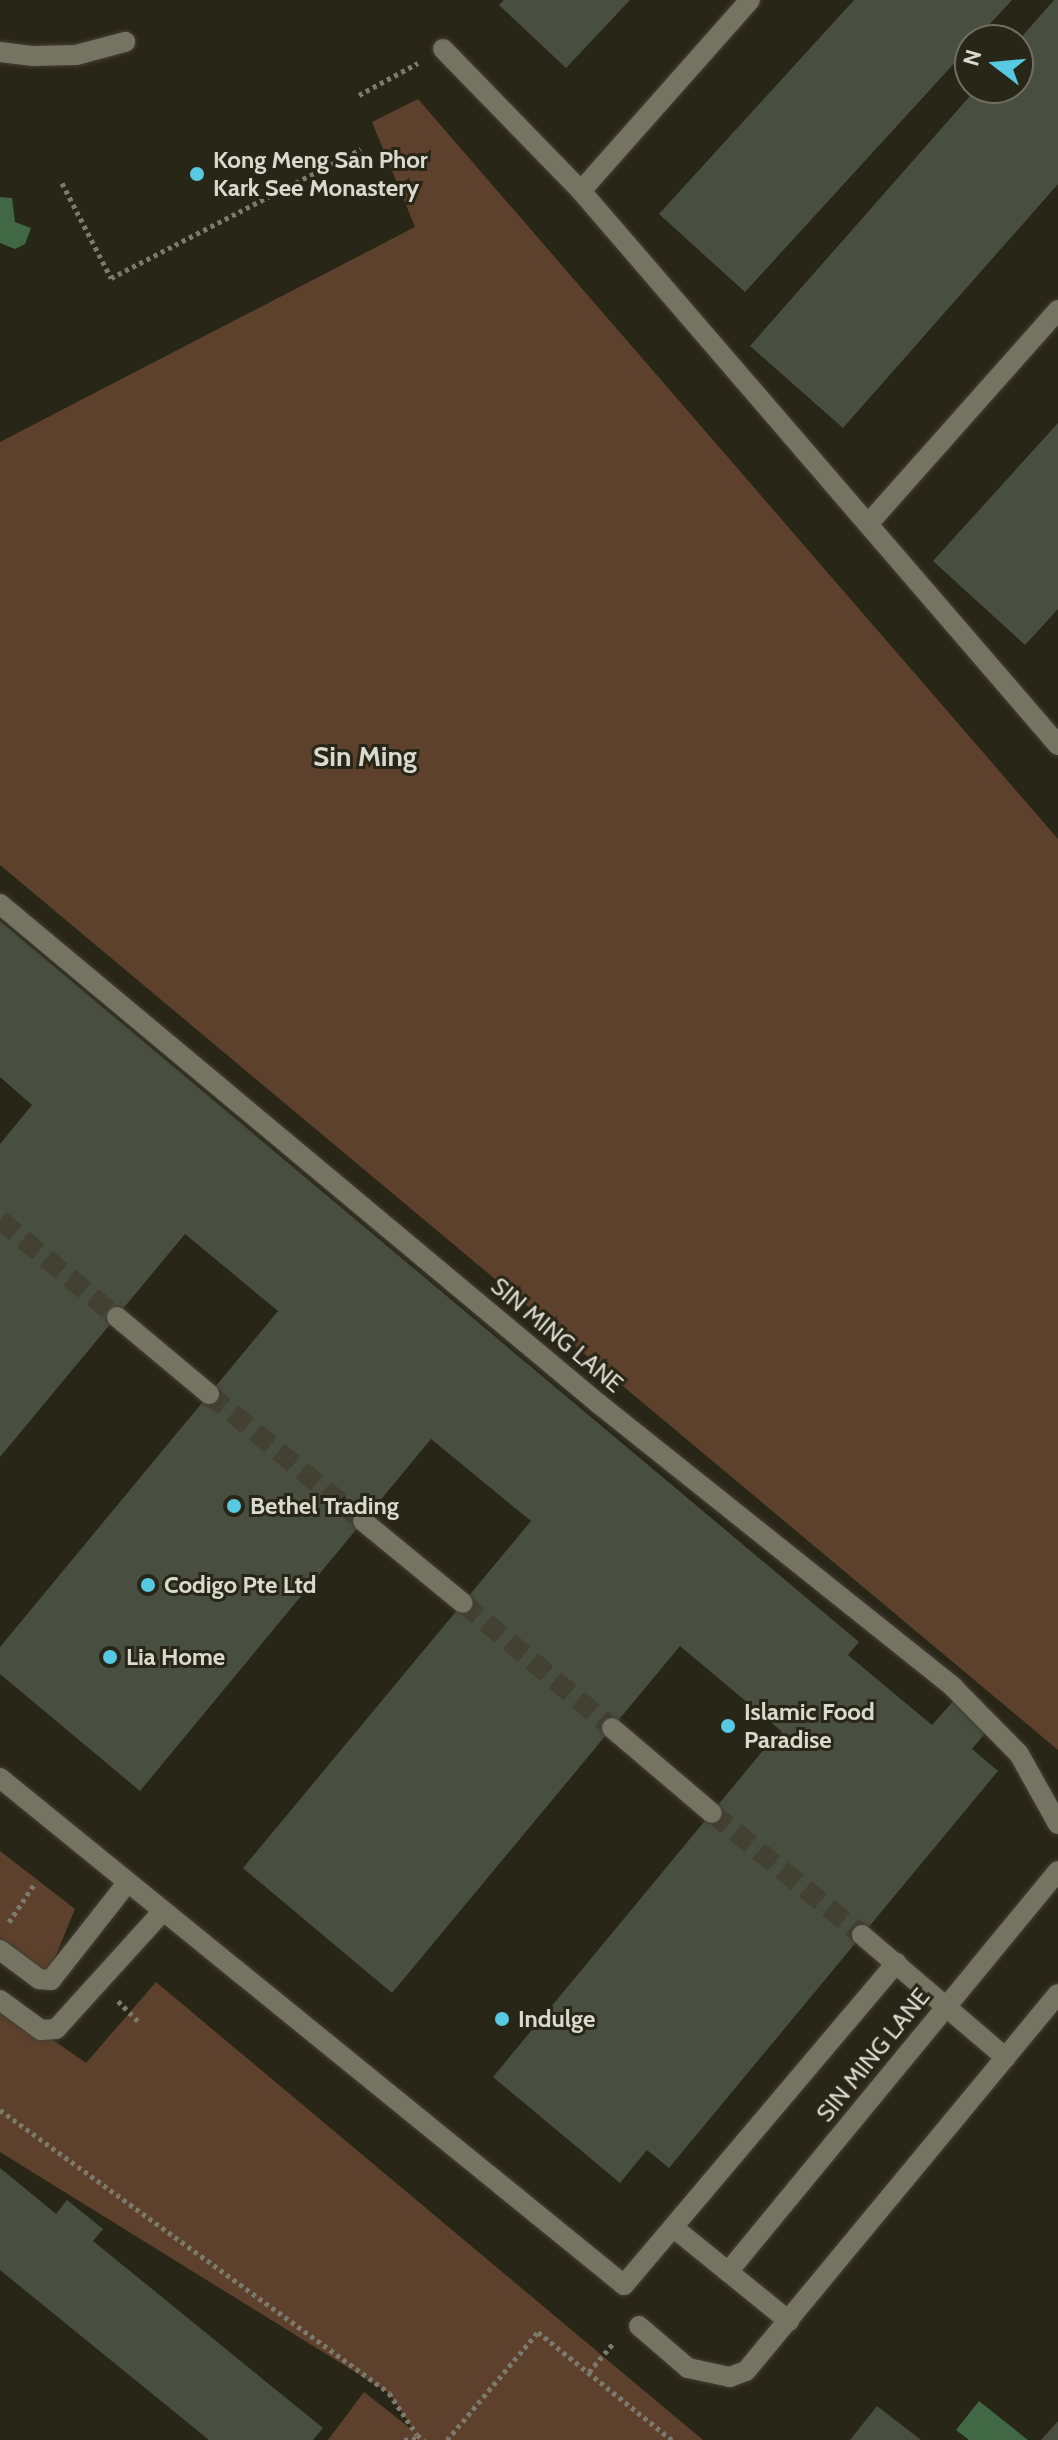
<!DOCTYPE html>
<style>
body{margin:0}
#map{position:relative;width:1058px;height:2440px;overflow:hidden;background:#282617;font-family:Cabin,sans-serif}
div>[style]{position:absolute}
.green>*{inset:0;background:#5e412c}
.water>*{inset:0;background:#406844}
.building>*{inset:0;background:#494f40}
.minor-tunnel>*{height:20px;margin-top:-10px;transform-origin:0;background:repeating-linear-gradient(90deg,#434133 0 20px,transparent 0 30px)}
.path>*{height:5px;margin-top:-2.5px;transform-origin:0;background:repeating-linear-gradient(90deg,#7c7a6d 0 4px,transparent 0 8px)}
.roads{filter:drop-shadow(0 0 2px #413f34) drop-shadow(0 0 2px #413f34)}
.minor>*{height:20px;margin:-10px;padding:0 10px;transform-origin:10px;border-radius:10px;background:#757362}
.dots>*{width:22px;height:22px;translate:-50% -50%;box-sizing:border-box;border:4px solid #282617;border-radius:50%}
span{translate:-50% -50%;white-space:nowrap;text-align:center;line-height:1.15;-webkit-text-stroke:6px #282617;paint-order:stroke}
.poi-label{font-size:24px;color:#dad9cf;font-weight:700}
.left{translate:0 -50%;text-align:left}
.street-label{font-size:24px;color:#dad9cf}
.quarter-label{font-size:28px;color:#dad9cf;font-weight:700}
.north{position:absolute;left:954px;top:24px;width:80px;height:80px;box-sizing:border-box;background:#282617;border:2px solid #6f6e61;border-radius:50%;rotate:286deg;font-size:22px;font-weight:700;line-height:32px;text-align:center;color:#dad9cf}
.north::after{content:'';display:block;margin:auto;width:28px;height:36px;background:#57c9e2;clip-path:polygon(50% 0,100% 100%,50% 72%,0 100%)}
</style>
<div id="map">
<div class="green">
<i style="clip-path:polygon(418px 99px,1058px 839px,1058px 1750px,0 865px,0 442px,415px 227px,372px 122px)"></i>
<i style="clip-path:polygon(0 1851px,75px 1909px,45px 1982px,0 1950px)"></i>
<i style="clip-path:polygon(156px 1982px,703px 2440px,328px 2440px,364px 2392px,415px 2432px,389px 2393px,0 2152px,0 2003px,86px 2063px)"></i>
</div>
<div class="water">
<i style="clip-path:polygon(0 197px,12px 198px,15px 222px,31px 228px,25px 244px,15px 249px,0 243px)"></i>
<i style="clip-path:polygon(979px 2401px,1028px 2440px,969px 2440px,956px 2430px)"></i>
</div>
<div class="building">
<i style="clip-path:polygon(504px 0,630px 0,566px 68px,499px 5px)"></i>
<i style="clip-path:polygon(854px 0,1012px 0,975px 40px,970px 40px,970px 46px,745px 292px,659px 214px)"></i>
<i style="clip-path:polygon(1054px 0,1058px 0,1058px 184px,843px 428px,750px 346px,977px 88px,1018px 88px,1018px 41px)"></i>
<i style="clip-path:polygon(1058px 423px,1058px 609px,1025px 645px,933px 561px)"></i>
<i style="clip-path:polygon(0 921px,859px 1642px,848px 1655px,932px 1725px,957px 1697px,991px 1726px,972px 1749px,998px 1771px,669px 2168px,647px 2150px,620px 2183px,493px 2077px,780px 1730px,680px 1646px,392px 1993px,243px 1868px,531px 1521px,431px 1439px,140px 1791px,0 1674px,0 1647px,278px 1311px,185px 1234px,0 1457px,0 1144px,32px 1105px,0 1077px)"></i>
<i style="clip-path:polygon(0 2168px,56px 2214px,67px 2200px,103px 2229px,93px 2241px,323px 2428px,313px 2440px,209px 2440px,0 2270px)"></i>
<i style="clip-path:polygon(877px 2406px,921px 2440px,850px 2440px)"></i>
<i style="clip-path:polygon(1058px 2421px,1058px 2440px,1041px 2440px)"></i>
</div>
<div class="minor-tunnel">
<i style="left:0;top:1220px;width:152px;rotate:39.7deg"></i>
<i style="left:209px;top:1394px;width:200px;rotate:39.5deg"></i>
<i style="left:463px;top:1603px;width:194px;rotate:40deg"></i>
<i style="left:712px;top:1813px;width:193px;rotate:39.1deg"></i>
</div>
<div class="path">
<i style="left:359px;top:95px;width:67px;rotate:-28.5deg"></i>
<i style="left:62px;top:183px;width:107px;rotate:62.7deg"></i>
<i style="left:111px;top:278px;width:281px;rotate:-27.3deg"></i>
<i style="left:9px;top:1922px;width:47px;rotate:-56.3deg"></i>
<i style="left:118px;top:2001px;width:28px;rotate:45deg"></i>
<i style="left:0;top:2110px;width:481px;rotate:36deg"></i>
<i style="left:389px;top:2393px;width:50px;rotate:56.3deg"></i>
<i style="left:417px;top:2435px;width:9px;rotate:32deg"></i>
<i style="left:589px;top:2372px;width:39px;rotate:-50deg"></i>
<i style="left:404px;top:2440px;width:15px;rotate:-8deg"></i>
<i style="left:447px;top:2440px;width:141px;rotate:-49.9deg"></i>
<i style="left:538px;top:2332px;width:172px;rotate:38.9deg"></i>
</div>
<div class="roads">
<div class="minor">
<i style="left:443px;top:49px;width:198px;rotate:45.8deg"></i>
<i style="left:581px;top:191px;width:731px;rotate:49.27deg"></i>
<i style="left:0;top:52px;width:34px;rotate:7deg"></i>
<i style="left:34px;top:56px;width:42px;rotate:-1.4deg"></i>
<i style="left:76px;top:55px;width:51px;rotate:-14.9deg"></i>
<i style="left:581px;top:191px;width:255px;rotate:-48.5deg"></i>
<i style="left:869px;top:523px;width:285px;rotate:-48.4deg"></i>
<i style="left:0;top:904px;width:780px;rotate:39.85deg"></i>
<i style="left:599px;top:1404px;width:453px;rotate:38.6deg"></i>
<i style="left:953px;top:1687px;width:94px;rotate:45.4deg"></i>
<i style="left:1019px;top:1754px;width:80px;rotate:60.9deg"></i>
<i style="left:117px;top:1317px;width:120px;rotate:39.9deg"></i>
<i style="left:363px;top:1521px;width:129px;rotate:39.4deg"></i>
<i style="left:612px;top:1728px;width:131px;rotate:40.4deg"></i>
<i style="left:0;top:1778px;width:804px;rotate:39.09deg"></i>
<i style="left:624px;top:2285px;width:422px;rotate:-49.8deg"></i>
<i style="left:862px;top:1935px;width:189px;rotate:40.5deg"></i>
<i style="left:0;top:1950px;width:49px;rotate:36.6deg"></i>
<i style="left:39px;top:1979px;width:12px;rotate:5deg"></i>
<i style="left:51px;top:1980px;width:123px;rotate:-51.9deg"></i>
<i style="left:0;top:2000px;width:51px;rotate:36.2deg"></i>
<i style="left:41px;top:2030px;width:15px;rotate:-4deg"></i>
<i style="left:56px;top:2029px;width:158px;rotate:-47.8deg"></i>
<i style="left:674px;top:2228px;width:148px;rotate:39deg"></i>
<i style="left:728px;top:2272px;width:519px;rotate:-50.55deg"></i>
<i style="left:639px;top:2326px;width:65px;rotate:40.6deg"></i>
<i style="left:688px;top:2368px;width:43px;rotate:12.1deg"></i>
<i style="left:730px;top:2377px;width:17px;rotate:-21deg"></i>
<i style="left:746px;top:2371px;width:489px;rotate:-50.4deg"></i>
</div>
</div>
<div class="dots">
<i style="left:197px;top:174px;background:#57c9e2"></i>
<i style="left:234px;top:1506px;background:#57c9e2"></i>
<i style="left:148px;top:1585px;background:#57c9e2"></i>
<i style="left:110px;top:1657px;background:#57c9e2"></i>
<i style="left:728px;top:1726px;background:#57c9e2"></i>
<i style="left:502px;top:2019px;background:#57c9e2"></i>
</div>
<div class="poi-label">
<span class="left" style="left:213px;top:174px">Kong Meng San Phor<br>Kark See Monastery</span>
<span class="left" style="left:250px;top:1506px">Bethel Trading</span>
<span class="left" style="left:164px;top:1585px">Codigo Pte Ltd</span>
<span class="left" style="left:126px;top:1657px">Lia Home</span>
<span class="left" style="left:744px;top:1726px">Islamic Food<br>Paradise</span>
<span class="left" style="left:518px;top:2019px">Indulge</span>
</div>
<div class="street-label">
<span style="left:557px;top:1335px;rotate:40deg">SIN MING LANE</span>
<span style="left:873px;top:2055px;rotate:-51deg">SIN MING LANE</span>
</div>
<div class="quarter-label">
<span style="left:365px;top:756px">Sin Ming</span>
</div>
<div class="north">N</div>
</div>
